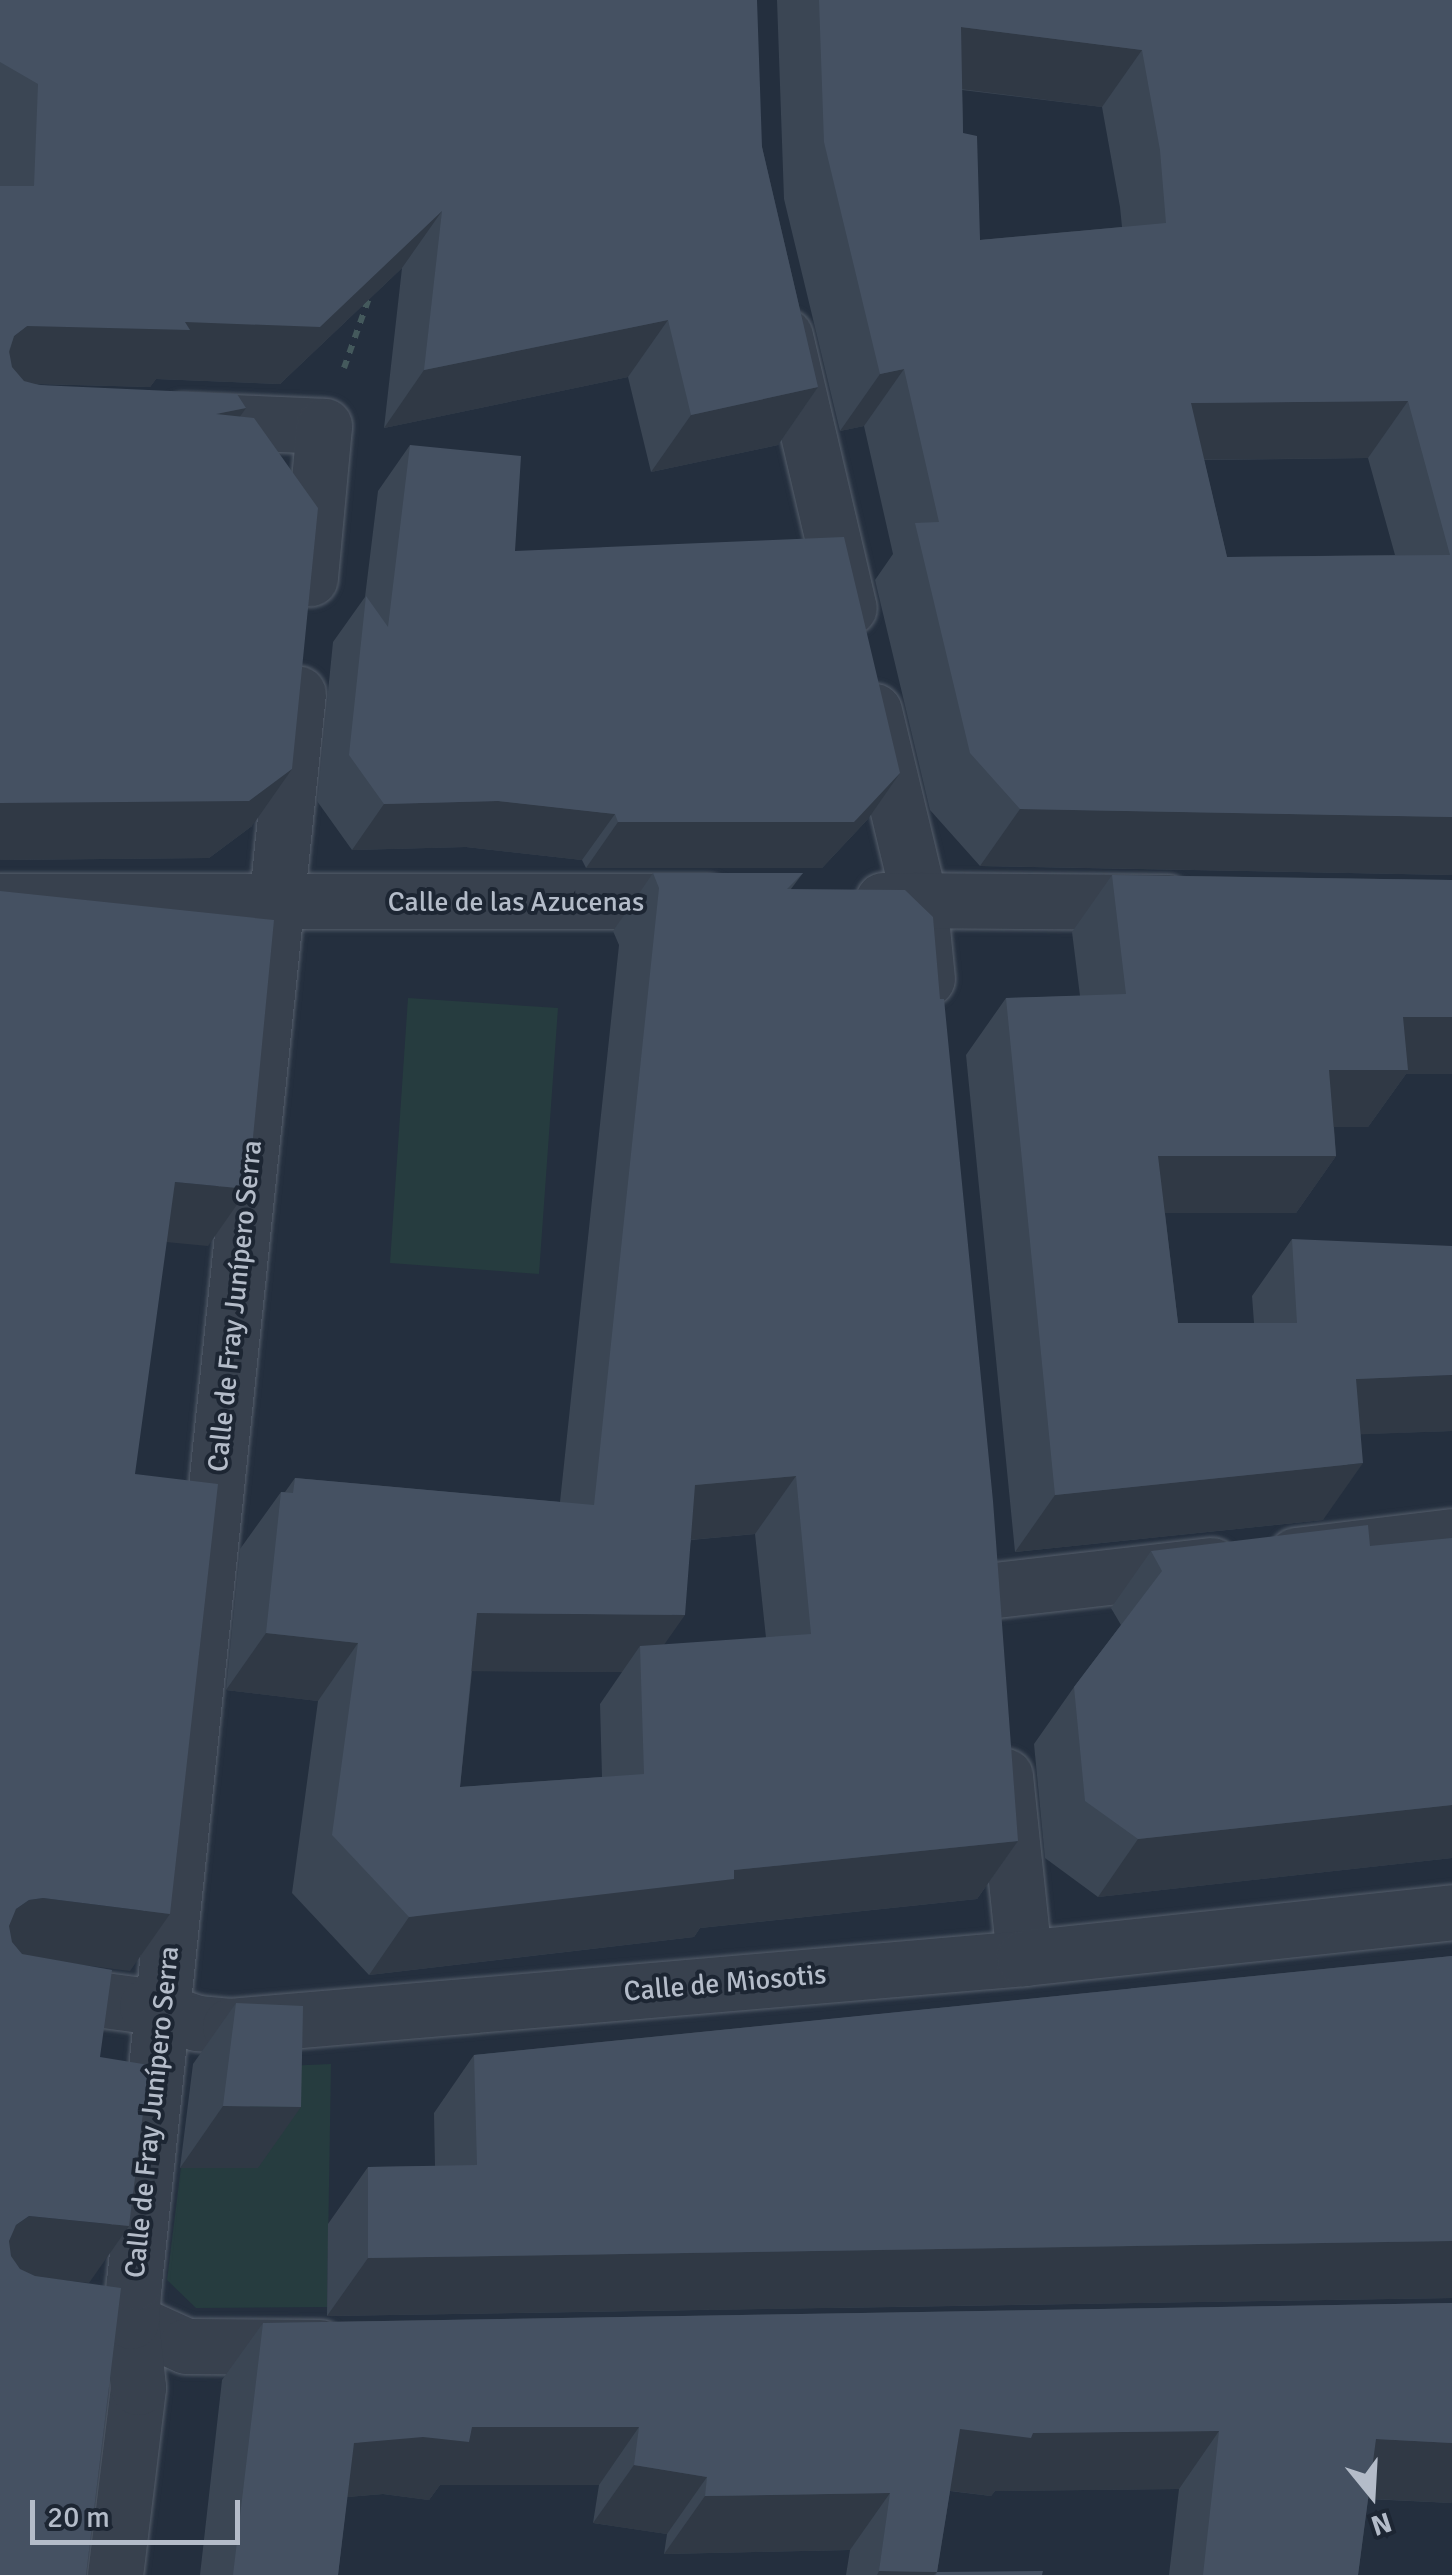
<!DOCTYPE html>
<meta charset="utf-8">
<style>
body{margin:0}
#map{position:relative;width:1452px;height:2575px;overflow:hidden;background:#242f3e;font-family:Signika,sans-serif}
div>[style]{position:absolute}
.green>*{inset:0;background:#263c3f}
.path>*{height:6px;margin-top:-3px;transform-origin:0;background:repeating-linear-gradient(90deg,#44595c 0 8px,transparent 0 16px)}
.roads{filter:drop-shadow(0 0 2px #565f6c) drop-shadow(0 0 2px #565f6c)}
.street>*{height:55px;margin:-27.5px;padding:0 27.5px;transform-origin:27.5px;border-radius:27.5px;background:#38414e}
.wall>*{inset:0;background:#3b4654}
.shaded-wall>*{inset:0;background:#303945}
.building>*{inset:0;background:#455162}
span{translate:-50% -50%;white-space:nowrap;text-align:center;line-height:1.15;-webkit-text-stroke:8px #1d2633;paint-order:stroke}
.street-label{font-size:28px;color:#b4bcc9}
.north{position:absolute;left:1322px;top:2445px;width:100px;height:100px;-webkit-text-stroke:8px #1d2633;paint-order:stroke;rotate:162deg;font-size:28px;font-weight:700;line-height:40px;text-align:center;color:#b4bcc9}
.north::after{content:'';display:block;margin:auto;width:35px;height:45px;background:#b4bcc9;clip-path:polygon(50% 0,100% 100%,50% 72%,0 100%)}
.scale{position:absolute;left:30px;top:2500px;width:210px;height:45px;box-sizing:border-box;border:5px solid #b4bcc9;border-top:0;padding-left:12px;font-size:30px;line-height:35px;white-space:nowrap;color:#b4bcc9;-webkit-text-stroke:8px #1d2633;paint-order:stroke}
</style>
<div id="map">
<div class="green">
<i style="clip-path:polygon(408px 998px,558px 1008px,539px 1274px,390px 1263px)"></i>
<i style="clip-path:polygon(331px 2064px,327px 2307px,196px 2308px,167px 2280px,181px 2167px,260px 2067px)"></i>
</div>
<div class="path">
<i style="left:344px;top:368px;width:77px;rotate:-70.4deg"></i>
</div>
<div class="roads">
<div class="street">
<i style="left:785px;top:336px;width:279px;rotate:76.8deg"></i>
<i style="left:183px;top:420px;width:141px;rotate:2.4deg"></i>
<i style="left:324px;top:426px;width:153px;rotate:95.3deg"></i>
<i style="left:874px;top:711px;width:193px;rotate:76.5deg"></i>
<i style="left:919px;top:899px;width:80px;rotate:84.3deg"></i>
<i style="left:883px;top:900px;width:284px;rotate:0.4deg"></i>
<i style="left:0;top:901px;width:707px"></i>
<i style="left:1296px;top:1555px;width:157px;rotate:-6.9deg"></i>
<i style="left:987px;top:1591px;width:226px;rotate:-6.6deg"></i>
<i style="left:1005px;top:1776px;width:183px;rotate:84deg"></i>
<i style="left:0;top:1986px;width:148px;rotate:7.7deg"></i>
<i style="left:147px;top:2006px;width:53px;rotate:18.8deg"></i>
<i style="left:197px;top:2023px;width:33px;rotate:5deg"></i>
<i style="left:230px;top:2026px;width:797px;rotate:-4.89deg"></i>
<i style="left:1024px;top:1958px;width:430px;rotate:-6.1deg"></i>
<i style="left:0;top:2302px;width:132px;rotate:8.3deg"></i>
<i style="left:131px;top:2321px;width:60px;rotate:24.4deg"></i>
<i style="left:186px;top:2346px;width:133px;rotate:0.4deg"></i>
<i style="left:115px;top:2575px;width:189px;rotate:-83deg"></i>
<i style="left:138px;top:2387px;width:66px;rotate:-96.1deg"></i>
<i style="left:131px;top:2321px;width:39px;rotate:-86deg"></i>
<i style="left:134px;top:2282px;width:1597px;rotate:-84.11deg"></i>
</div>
</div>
<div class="wall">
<i style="clip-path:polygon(0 0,762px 147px,818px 387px,778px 445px,651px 472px,628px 377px,384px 428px,402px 268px,280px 384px,156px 379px,150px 387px,35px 384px,240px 416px,252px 826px,209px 858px,0 860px)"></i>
<i style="clip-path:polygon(evenodd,777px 0,1452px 0,1452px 875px,980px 866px,930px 810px,875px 580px,893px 554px,864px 426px,840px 431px,784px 199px,777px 0,962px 90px,1102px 107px,1120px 207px,1122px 227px,980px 240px,963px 133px,962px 90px,777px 0,1368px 458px,1395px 555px,1227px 557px,1204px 460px,1368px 458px)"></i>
<i style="clip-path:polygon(410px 445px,515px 551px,868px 819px,822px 868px,586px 868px,582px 860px,466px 847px,352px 850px,317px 801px,333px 642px,365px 597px,378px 491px)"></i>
<i style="clip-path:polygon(evenodd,653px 873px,803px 873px,791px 889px,1018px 1841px,977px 1899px,700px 1928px,694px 1937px,369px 1975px,292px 1893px,318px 1701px,226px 1690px,240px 1549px,281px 1492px,285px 1492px,295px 1478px,560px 1502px,619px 945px,613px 931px,653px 873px,755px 1534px,766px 1638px,664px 1645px,691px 1540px,755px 1534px,653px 873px,472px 1671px,622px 1672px,600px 1704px,602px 1777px,460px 1787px,472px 1671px)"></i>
<i style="clip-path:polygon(1112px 875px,1452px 880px,1452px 1074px,1406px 1074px,1368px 1127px,1334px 1127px,1336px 1156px,1296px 1213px,1165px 1213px,1178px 1323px,1254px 1323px,1252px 1296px,1292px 1239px,1452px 1431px,1361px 1434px,1323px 1520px,1015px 1552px,966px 1055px,1006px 998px,1080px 996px,1072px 932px)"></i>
<i style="clip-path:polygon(1452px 1538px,1452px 1858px,1098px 1897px,1045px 1858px,1034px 1744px,1074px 1687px,1121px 1625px,1111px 1608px,1151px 1551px,1370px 1546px)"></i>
<i style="clip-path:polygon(1452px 1956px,1452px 2298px,327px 2316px,328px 2224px,368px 2167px,435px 2166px,434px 2113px,474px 2055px)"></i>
<i style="clip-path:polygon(236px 2003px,258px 2168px,180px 2168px,193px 2064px)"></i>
<i style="clip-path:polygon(1452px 2303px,1452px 2503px,1368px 2499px,1358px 2575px,1169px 2575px,1179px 2489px,995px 2491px,991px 2496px,950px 2491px,937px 2572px,1042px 2575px,846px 2575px,850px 2550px,664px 2554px,667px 2534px,593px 2523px,599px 2485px,440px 2485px,429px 2500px,383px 2494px,347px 2497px,338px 2575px,200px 2575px,222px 2380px,263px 2323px)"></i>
</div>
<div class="shaded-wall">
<i style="clip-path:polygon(961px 27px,1142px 50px,1102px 107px,921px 84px)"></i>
<i style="clip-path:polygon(442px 211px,402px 268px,280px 384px,156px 379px,150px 387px,0 383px,14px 336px,27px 326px,185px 322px)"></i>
<i style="clip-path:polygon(668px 320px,628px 377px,384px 428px,424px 370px)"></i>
<i style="clip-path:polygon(904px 369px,864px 426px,840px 431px,880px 374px)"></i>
<i style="clip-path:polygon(818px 387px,778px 445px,651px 472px,691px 415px)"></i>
<i style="clip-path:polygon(1408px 401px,1368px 458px,1151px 460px,1191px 403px)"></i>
<i style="clip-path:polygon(246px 408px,206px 465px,216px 414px)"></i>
<i style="clip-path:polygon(292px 769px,252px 826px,209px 858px,0 860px,0 803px)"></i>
<i style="clip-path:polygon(900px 773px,868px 819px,822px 868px,586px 868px,618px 822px)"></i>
<i style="clip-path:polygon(498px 801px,615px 814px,582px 860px,466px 847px,352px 850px,384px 804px)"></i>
<i style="clip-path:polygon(1020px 809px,1452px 817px,1452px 875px,980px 866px)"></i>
<i style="clip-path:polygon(1403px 1017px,1452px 1017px,1452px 1074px,1406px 1074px,1368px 1127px,1289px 1127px,1329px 1070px)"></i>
<i style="clip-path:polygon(1158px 1156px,1336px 1156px,1296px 1213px,1118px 1213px)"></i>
<i style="clip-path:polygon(175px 1182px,248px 1189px,208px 1246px,135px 1239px)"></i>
<i style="clip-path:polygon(1452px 1375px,1452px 1431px,1316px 1436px,1356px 1379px)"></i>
<i style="clip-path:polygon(1363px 1463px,1323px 1520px,1015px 1552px,1055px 1495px)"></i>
<i style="clip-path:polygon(796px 1476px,755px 1534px,654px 1543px,695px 1485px)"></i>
<i style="clip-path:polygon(477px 1613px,685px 1615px,645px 1672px,640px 1646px,622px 1672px,437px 1671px)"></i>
<i style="clip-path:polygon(266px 1633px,358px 1643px,318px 1701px,226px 1690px)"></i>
<i style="clip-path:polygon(1452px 1805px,1452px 1858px,1098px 1897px,1138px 1839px)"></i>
<i style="clip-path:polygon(1018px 1841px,977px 1899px,700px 1928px,694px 1937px,369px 1975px,409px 1917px,734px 1870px)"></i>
<i style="clip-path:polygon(43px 1898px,170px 1914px,130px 1971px,3px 1955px,0 1932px,16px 1909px,29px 1900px)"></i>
<i style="clip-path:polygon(223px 2106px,301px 2107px,258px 2168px,180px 2168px)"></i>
<i style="clip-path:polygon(29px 2216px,129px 2226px,89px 2283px,0 2274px,0 2248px,16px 2225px)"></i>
<i style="clip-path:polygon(1452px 2241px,1452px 2298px,327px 2316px,368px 2258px)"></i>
<i style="clip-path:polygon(472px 2427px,639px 2427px,599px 2485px,440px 2485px,429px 2500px,383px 2494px,313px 2500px,354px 2443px)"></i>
<i style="clip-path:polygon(960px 2429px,1033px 2433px,1219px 2431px,1179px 2489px,995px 2491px,991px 2496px,920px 2487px)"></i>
<i style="clip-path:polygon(1376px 2439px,1452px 2443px,1452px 2503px,1336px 2497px)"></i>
<i style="clip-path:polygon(634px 2465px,707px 2477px,667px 2534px,593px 2523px)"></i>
<i style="clip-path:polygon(890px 2493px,850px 2550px,664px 2554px,705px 2496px)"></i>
<i style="clip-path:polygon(879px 2571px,937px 2572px,934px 2575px,877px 2575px)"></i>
</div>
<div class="building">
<i style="clip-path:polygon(0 0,757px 0,762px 147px,818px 387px,691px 415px,668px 320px,424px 370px,442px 211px,320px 327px,185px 322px,190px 330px,27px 326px,14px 336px,9px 351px,12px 367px,24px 381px,39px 385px,237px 394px,246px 408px,216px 414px,254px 418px,318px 508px,292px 769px,249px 801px,0 803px,0 186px,34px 186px,38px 84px,0 62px)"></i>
<i style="clip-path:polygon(evenodd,819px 0,1452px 0,1452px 817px,1020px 809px,970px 753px,915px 523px,939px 522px,904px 369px,880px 374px,824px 142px,819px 0,961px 27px,1142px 50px,1160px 150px,1166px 223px,980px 240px,977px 136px,963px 133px,961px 27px,819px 0,1408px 401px,1450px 555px,1227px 557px,1191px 403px,1408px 401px)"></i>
<i style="clip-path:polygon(410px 445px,521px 456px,515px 551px,844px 537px,900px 773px,854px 822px,618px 822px,615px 814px,498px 801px,384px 804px,349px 755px,366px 596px,388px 627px)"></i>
<i style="clip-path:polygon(evenodd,653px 873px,803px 873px,787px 889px,905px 890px,933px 917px,940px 999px,944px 999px,993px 1501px,1018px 1841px,734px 1870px,734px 1879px,409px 1917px,332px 1835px,358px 1643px,266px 1633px,281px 1492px,293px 1493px,295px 1478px,594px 1505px,659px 888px,653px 873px,796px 1476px,811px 1634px,640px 1646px,644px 1774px,460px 1787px,477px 1613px,685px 1615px,695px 1485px,796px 1476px)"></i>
<i style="clip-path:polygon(1112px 875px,1452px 880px,1452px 1017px,1403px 1017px,1408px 1070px,1329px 1070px,1336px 1156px,1158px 1156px,1178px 1323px,1297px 1323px,1292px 1239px,1452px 1246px,1452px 1375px,1356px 1379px,1363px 1463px,1055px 1495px,1006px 998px,1126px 994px)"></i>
<i style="clip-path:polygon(0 891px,274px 920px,248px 1189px,175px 1182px,135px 1474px,218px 1484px,170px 1914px,43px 1898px,29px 1900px,16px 1909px,9px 1926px,12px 1942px,22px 1954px,112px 1970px,100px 2057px,149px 2065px,129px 2226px,29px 2216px,16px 2225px,9px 2241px,11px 2256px,20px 2269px,35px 2276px,121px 2288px,86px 2575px,0 2575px)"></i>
<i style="clip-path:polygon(1368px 1525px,1370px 1546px,1452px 1538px,1452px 1805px,1138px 1839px,1085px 1801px,1074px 1687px,1162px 1571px,1151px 1551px)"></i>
<i style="clip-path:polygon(1452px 1956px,1452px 2241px,368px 2258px,368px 2167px,477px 2165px,474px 2055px)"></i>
<i style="clip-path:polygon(236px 2003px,303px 2006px,301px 2107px,223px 2106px)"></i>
<i style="clip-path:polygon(1452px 2303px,1452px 2443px,1376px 2439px,1358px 2575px,1203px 2575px,1219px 2431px,1033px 2433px,1031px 2438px,960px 2429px,937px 2572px,879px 2571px,890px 2493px,705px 2496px,707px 2477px,634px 2465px,639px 2427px,472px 2427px,469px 2442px,423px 2437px,354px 2443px,338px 2575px,233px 2575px,263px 2323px)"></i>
<i style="clip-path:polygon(1043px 2571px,1042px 2575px,936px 2575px,937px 2572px)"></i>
</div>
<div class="street-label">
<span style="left:516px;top:902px">Calle de las Azucenas</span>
<span style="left:235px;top:1306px;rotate:-84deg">Calle de Fray Junípero Serra</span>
<span style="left:725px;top:1983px;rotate:-5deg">Calle de Miosotis</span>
<span style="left:152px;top:2112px;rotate:-84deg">Calle de Fray Junípero Serra</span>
</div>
<div class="north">N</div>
<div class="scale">20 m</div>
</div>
